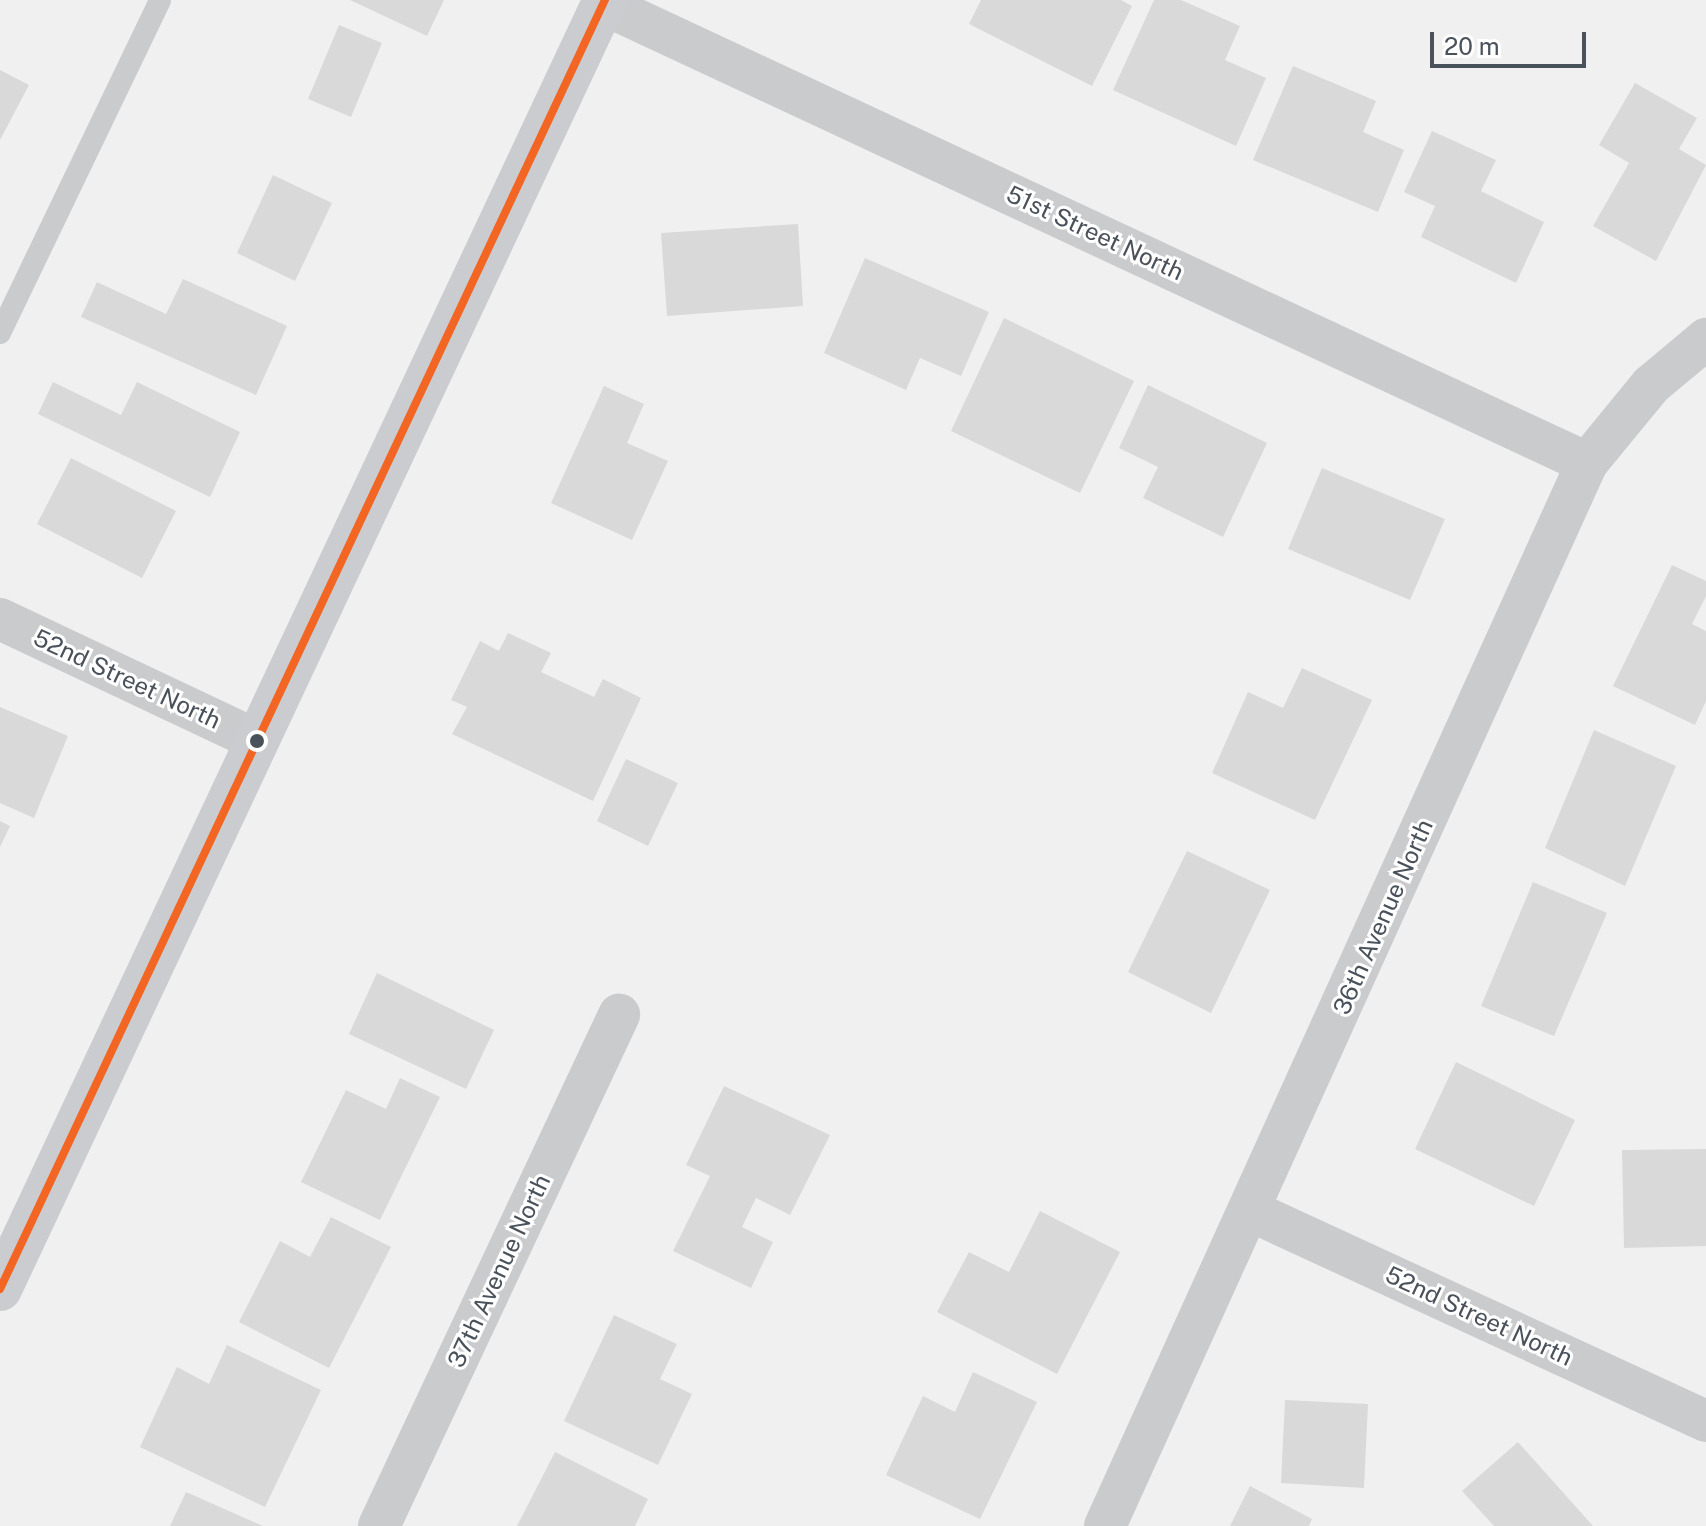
<!DOCTYPE html>
<style>
body{margin:0}
#map{position:relative;width:1706px;height:1526px;overflow:hidden;background:#f0f0f0;font-family:"Public Sans",sans-serif}
div>[style]{position:absolute}
.building>*{inset:0;background:#d9d9da}
.lane>*{height:22px;margin:-11px;padding:0 11px;transform-origin:11px;border-radius:11px;background:#cacbcd}
.street>*{height:42px;margin:-21px;padding:0 21px;transform-origin:21px;border-radius:21px;background:#cacbcd}
.secondary>*{height:44px;margin:-22px;padding:0 22px;transform-origin:22px;border-radius:22px;background:#cacccf}
.bus-1>*{height:8px;margin:-4px;padding:0 4px;transform-origin:4px;border-radius:4px;background:#f26522}
.dots>*{width:22px;height:22px;translate:-50% -50%;box-sizing:border-box;border:4px solid #fff;border-radius:50%}
span{translate:-50% -50%;white-space:nowrap;text-align:center;line-height:1.15;-webkit-text-stroke:6px #fff;paint-order:stroke}
.street-label{font-size:24px;color:#49515a}
.scale{position:absolute;left:1430px;top:32px;width:156px;height:36px;box-sizing:border-box;border:4px solid #49515a;border-top:0;padding-left:10px;font-size:24px;line-height:28px;white-space:nowrap;color:#49515a;-webkit-text-stroke:6px #fff;paint-order:stroke}
</style>
<div id="map">
<div class="building">
<i style="clip-path:polygon(350px 0,444px 0,427px 36px)"></i>
<i style="clip-path:polygon(981px 0,1121px 0,1132px 6px,1092px 86px,969px 24px)"></i>
<i style="clip-path:polygon(1154px 0,1181px 0,1240px 26px,1225px 60px,1266px 78px,1236px 146px,1113px 90px)"></i>
<i style="clip-path:polygon(339px 25px,382px 43px,351px 117px,308px 99px)"></i>
<i style="clip-path:polygon(1293px 66px,1376px 101px,1363px 132px,1404px 150px,1378px 212px,1253px 160px)"></i>
<i style="clip-path:polygon(0 70px,29px 85px,0 140px)"></i>
<i style="clip-path:polygon(1635px 83px,1697px 118px,1679px 149px,1706px 165px,1656px 261px,1593px 226px,1629px 163px,1599px 145px)"></i>
<i style="clip-path:polygon(1432px 131px,1496px 160px,1481px 191px,1544px 222px,1516px 283px,1421px 237px,1435px 206px,1404px 192px)"></i>
<i style="clip-path:polygon(273px 175px,332px 203px,295px 281px,237px 253px)"></i>
<i style="clip-path:polygon(798px 224px,803px 306px,667px 316px,661px 233px)"></i>
<i style="clip-path:polygon(865px 258px,989px 312px,961px 376px,920px 358px,906px 390px,824px 353px)"></i>
<i style="clip-path:polygon(183px 279px,287px 326px,256px 395px,81px 317px,97px 282px,166px 314px)"></i>
<i style="clip-path:polygon(1004px 318px,1134px 381px,1080px 493px,951px 431px)"></i>
<i style="clip-path:polygon(53px 382px,121px 415px,137px 382px,240px 432px,210px 497px,38px 414px)"></i>
<i style="clip-path:polygon(1148px 385px,1267px 443px,1223px 537px,1143px 498px,1158px 467px,1119px 448px)"></i>
<i style="clip-path:polygon(604px 386px,644px 404px,627px 443px,668px 461px,632px 540px,551px 503px)"></i>
<i style="clip-path:polygon(71px 458px,176px 511px,142px 578px,37px 524px)"></i>
<i style="clip-path:polygon(1322px 468px,1445px 519px,1410px 600px,1288px 549px)"></i>
<i style="clip-path:polygon(1672px 565px,1706px 581px,1706px 596px,1692px 624px,1706px 631px,1706px 701px,1695px 725px,1613px 686px)"></i>
<i style="clip-path:polygon(508px 633px,551px 653px,541px 672px,594px 697px,603px 679px,641px 698px,593px 801px,452px 734px,467px 707px,451px 700px,480px 641px,499px 651px)"></i>
<i style="clip-path:polygon(1302px 668px,1372px 700px,1315px 820px,1212px 773px,1248px 692px,1283px 708px)"></i>
<i style="clip-path:polygon(0 707px,68px 736px,34px 818px,0 803px)"></i>
<i style="clip-path:polygon(1594px 730px,1676px 766px,1625px 886px,1545px 848px)"></i>
<i style="clip-path:polygon(626px 759px,678px 783px,648px 846px,597px 821px)"></i>
<i style="clip-path:polygon(0 821px,10px 826px,0 847px)"></i>
<i style="clip-path:polygon(1187px 851px,1270px 890px,1211px 1013px,1128px 972px)"></i>
<i style="clip-path:polygon(1533px 882px,1607px 913px,1554px 1036px,1481px 1006px)"></i>
<i style="clip-path:polygon(377px 973px,494px 1030px,466px 1089px,349px 1034px)"></i>
<i style="clip-path:polygon(1456px 1062px,1575px 1120px,1534px 1206px,1415px 1149px)"></i>
<i style="clip-path:polygon(400px 1078px,440px 1097px,380px 1220px,301px 1182px,346px 1090px,386px 1109px)"></i>
<i style="clip-path:polygon(724px 1086px,830px 1135px,790px 1215px,756px 1198px,742px 1227px,773px 1242px,751px 1288px,673px 1251px,710px 1176px,686px 1165px)"></i>
<i style="clip-path:polygon(1706px 1149px,1706px 1246px,1624px 1248px,1622px 1150px)"></i>
<i style="clip-path:polygon(1040px 1211px,1120px 1252px,1057px 1374px,937px 1312px,969px 1252px,1009px 1272px)"></i>
<i style="clip-path:polygon(331px 1217px,391px 1247px,329px 1368px,239px 1322px,280px 1241px,310px 1257px)"></i>
<i style="clip-path:polygon(614px 1315px,677px 1344px,660px 1379px,692px 1394px,658px 1465px,564px 1421px)"></i>
<i style="clip-path:polygon(227px 1345px,321px 1390px,265px 1507px,140px 1447px,177px 1367px,209px 1384px)"></i>
<i style="clip-path:polygon(973px 1372px,1037px 1402px,980px 1519px,886px 1475px,923px 1396px,955px 1412px)"></i>
<i style="clip-path:polygon(1285px 1400px,1368px 1404px,1364px 1488px,1281px 1483px)"></i>
<i style="clip-path:polygon(1518px 1442px,1593px 1526px,1494px 1526px,1462px 1491px)"></i>
<i style="clip-path:polygon(555px 1452px,648px 1499px,635px 1526px,517px 1526px)"></i>
<i style="clip-path:polygon(1250px 1486px,1312px 1519px,1309px 1526px,1230px 1526px)"></i>
<i style="clip-path:polygon(186px 1492px,263px 1526px,170px 1526px)"></i>
</div>
<div class="lane">
<i style="left:0;top:333px;width:369px;rotate:-64.3deg"></i>
</div>
<div class="street">
<i style="left:603px;top:4px;width:1086px;rotate:25.01deg"></i>
<i style="left:0;top:619px;width:281px;rotate:25.3deg"></i>
<i style="left:1251px;top:1211px;width:501px;rotate:24.78deg"></i>
<i style="left:379px;top:1526px;width:565px;rotate:-64.84deg"></i>
<i style="left:1105px;top:1526px;width:1167px;rotate:-65.61deg"></i>
<i style="left:1587px;top:463px;width:101px;rotate:-50.6deg"></i>
<i style="left:1651px;top:385px;width:72px;rotate:-39.9deg"></i>
</div>
<div class="secondary">
<i style="left:0;top:1289px;width:1424px;rotate:-64.86deg"></i>
</div>
<div class="bus-1">
<i style="left:0;top:1289px;width:1424px;rotate:-64.86deg"></i>
</div>
<div class="dots">
<i style="left:257px;top:741px;background:#49515a"></i>
</div>
<div class="street-label">
<span style="left:1095px;top:233px;rotate:25deg">51st Street North</span>
<span style="left:127px;top:679px;rotate:25deg">52nd Street North</span>
<span style="left:1383px;top:917px;rotate:-66deg">36th Avenue North</span>
<span style="left:499px;top:1271px;rotate:-65deg">37th Avenue North</span>
<span style="left:1479px;top:1316px;rotate:25deg">52nd Street North</span>
</div>
<div class="scale">20 m</div>
</div>
